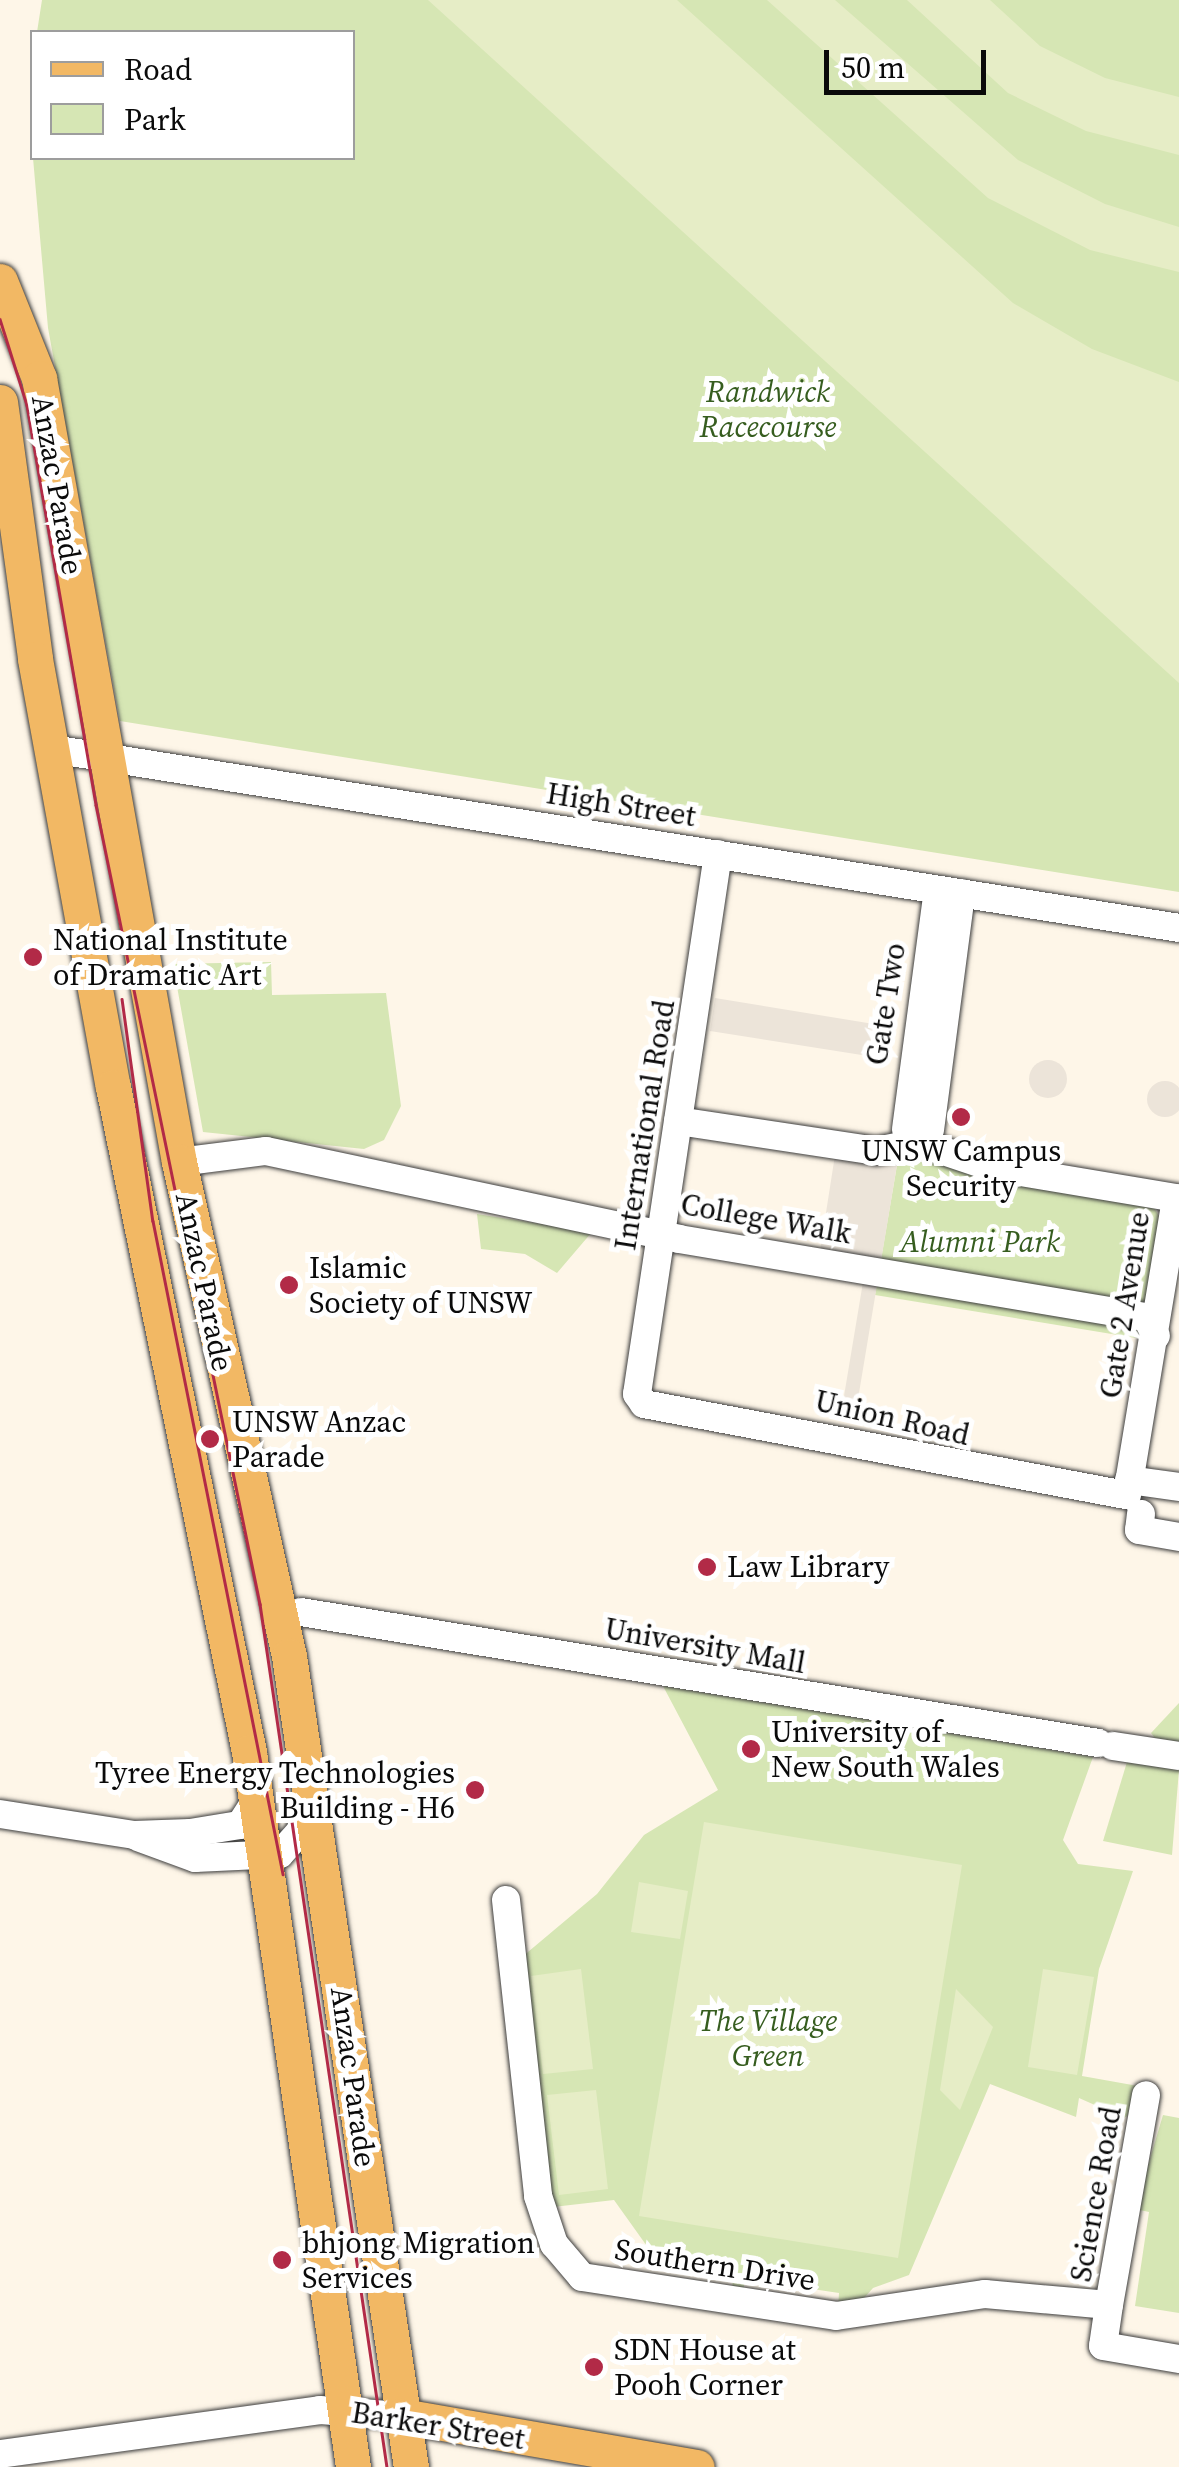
<!DOCTYPE html>
<style>
body{margin:0}
#map{position:relative;width:1179px;height:2467px;overflow:hidden;background:#fef6e8;font-family:"Source Serif 4",serif}
div>[style]{position:absolute}
.green>*{inset:0;background:#d6e6b4}
.pitch>*{inset:0;background:#e6edc6}
.plaza>*{inset:0;background:#ece4d9}
.round{border-radius:50%}
.roads{filter:drop-shadow(0 0 2px #3d3d3d) drop-shadow(0 0 2px #3d3d3d)}
.minor>*{height:28px;margin:-14px;padding:0 14px;transform-origin:14px;border-radius:14px;background:#fff}
.major>*{height:35px;margin:-17.5px;padding:0 17.5px;transform-origin:17.5px;border-radius:17.5px;background:#f2b864}
.tram>*{height:2.5px;margin:-1.25px;padding:0 1.25px;transform-origin:1.25px;border-radius:1.25px;background:#b22a47}
.dots>*{width:28px;height:28px;translate:-50% -50%;box-sizing:border-box;border:5px solid #fff;border-radius:50%}
span{translate:-50% -50%;white-space:nowrap;text-align:center;line-height:1.15;-webkit-text-stroke:10px #fff;paint-order:stroke}
.park-label{font-size:30px;color:#365d1f;font-style:italic}
.street-label{font-size:30px;color:#0a0a0a}
.poi-label{font-size:30px;color:#0a0a0a}
.left{translate:0 -50%;text-align:left}
.right{translate:-100% -50%;text-align:right}
.legend{position:absolute;left:30px;top:30px;width:325px;height:130px;box-sizing:border-box;background:#fff;border:2px solid #9d9d9d;margin:0;padding:12px 18px;list-style:none;font-size:30px;color:#0a0a0a}
.legend li{display:flex;align-items:center;gap:20px;height:50px}
.legend b{width:50px;border:2px solid #9d9d9d}
.scale{position:absolute;left:824px;top:50px;width:162px;height:45px;box-sizing:border-box;border:5px solid #0a0a0a;border-top:0;padding-left:12px;font-size:30px;line-height:35px;white-space:nowrap;color:#0a0a0a;-webkit-text-stroke:8px #fff;paint-order:stroke}
</style>
<div id="map">
<div class="green">
<i style="clip-path:polygon(42px 0,1179px 0,1179px 892px,120px 721px,48px 328px,33px 158px,352px 158px,352px 32px,37px 32px)"></i>
<i style="clip-path:polygon(271px 962px,272px 995px,386px 993px,401px 1106px,384px 1140px,364px 1149px,203px 1132px,173px 964px)"></i>
<i style="clip-path:polygon(933px 1158px,1152px 1204px,1160px 1218px,1142px 1339px,875px 1295px,897px 1165px)"></i>
<i style="clip-path:polygon(477px 1214px,592px 1232px,557px 1273px,525px 1254px,481px 1249px)"></i>
<i style="clip-path:polygon(663px 1686px,1093px 1757px,1063px 1840px,1078px 1864px,1133px 1871px,1099px 1969px,1082px 2076px,1138px 2086px,1134px 2111px,1124px 2118px,1079px 2098px,1076px 2117px,990px 2084px,909px 2275px,873px 2288px,857px 2306px,838px 2309px,839px 2293px,745px 2279px,743px 2294px,732px 2293px,733px 2277px,647px 2263px,649px 2249px,614px 2200px,553px 2207px,522px 1957px,597px 1894px,644px 1835px,718px 1790px)"></i>
<i style="clip-path:polygon(1179px 1703px,1179px 1742px,1155px 1738px,1151px 1733px)"></i>
<i style="clip-path:polygon(1127px 1762px,1179px 1770px,1172px 1855px,1103px 1841px)"></i>
<i style="clip-path:polygon(1163px 2115px,1179px 2118px,1179px 2313px,1135px 2306px,1149px 2212px,1135px 2209px)"></i>
</div>
<div class="pitch">
<i style="clip-path:polygon(428px 0,677px 0,1013px 303px,1092px 349px,1179px 382px,1179px 683px)"></i>
<i style="clip-path:polygon(767px 0,835px 0,1018px 160px,1105px 204px,1179px 227px,1179px 272px,1090px 250px,988px 198px)"></i>
<i style="clip-path:polygon(907px 0,990px 0,1040px 46px,1105px 78px,1179px 97px,1179px 155px,1086px 131px,1008px 93px)"></i>
<i style="clip-path:polygon(704px 1822px,962px 1865px,898px 2258px,639px 2216px)"></i>
<i style="clip-path:polygon(639px 1882px,688px 1891px,680px 1939px,631px 1932px)"></i>
<i style="clip-path:polygon(581px 1969px,593px 2069px,543px 2074px,531px 1976px)"></i>
<i style="clip-path:polygon(1043px 1969px,1094px 1977px,1077px 2075px,1028px 2067px)"></i>
<i style="clip-path:polygon(956px 1989px,993px 2027px,960px 2110px,940px 2090px)"></i>
<i style="clip-path:polygon(596px 2090px,608px 2189px,559px 2195px,547px 2095px)"></i>
</div>
<div class="plaza">
<i style="clip-path:polygon(715px 998px,892px 1027px,887px 1059px,710px 1031px)"></i>
<i class="round" style="left:1029px;top:1060px;width:38px;height:38px"></i>
<i class="round" style="left:1147px;top:1081px;width:36px;height:36px"></i>
<i style="clip-path:polygon(835px 1155px,897px 1165px,855px 1417px,841px 1414px,864px 1276px,820px 1251px)"></i>
</div>
<div class="roads">
<div class="minor">
<i style="left:52px;top:749px;width:1141px;rotate:9.02deg"></i>
<i style="left:718px;top:854px;width:546px;rotate:98.53deg"></i>
<i style="left:637px;top:1394px;width:12px;rotate:55deg"></i>
<i style="left:644px;top:1404px;width:491px;rotate:10.7deg"></i>
<i style="left:1127px;top:1495px;width:301px;rotate:-80.6deg"></i>
<i style="left:1176px;top:1198px;width:188px;rotate:-170.5deg"></i>
<i style="left:991px;top:1167px;width:65px;rotate:-161.3deg"></i>
<i style="left:678px;top:1121px;width:200px;rotate:8.6deg"></i>
<i style="left:876px;top:1151px;width:31px;rotate:-11deg"></i>
<i style="left:906px;top:1129px;width:241px;rotate:-82.4deg"></i>
<i style="left:930px;top:1130px;width:239px;rotate:-82.5deg"></i>
<i style="left:179px;top:1162px;width:88px;rotate:-7.2deg"></i>
<i style="left:266px;top:1151px;width:422px;rotate:12deg"></i>
<i style="left:679px;top:1239px;width:473px;rotate:9.5deg"></i>
<i style="left:1146px;top:1317px;width:21px;rotate:62deg"></i>
<i style="left:1129px;top:1480px;width:50px;rotate:8deg"></i>
<i style="left:1141px;top:1514px;width:16px;rotate:97deg"></i>
<i style="left:1139px;top:1530px;width:41px;rotate:9.9deg"></i>
<i style="left:301px;top:1612px;width:808px;rotate:9.33deg"></i>
<i style="left:1113px;top:1746px;width:67px;rotate:8.6deg"></i>
<i style="left:0;top:1814px;width:136px;rotate:8.9deg"></i>
<i style="left:134px;top:1835px;width:56px;rotate:-2deg"></i>
<i style="left:190px;top:1833px;width:51px;rotate:-9.1deg"></i>
<i style="left:240px;top:1825px;width:30px;rotate:-57deg"></i>
<i style="left:138px;top:1837px;width:61px;rotate:20.2deg"></i>
<i style="left:195px;top:1858px;width:85px;rotate:-2.7deg"></i>
<i style="left:280px;top:1854px;width:31px;rotate:-48deg"></i>
<i style="left:301px;top:1831px;width:28px;rotate:-82deg"></i>
<i style="left:506px;top:1900px;width:298px;rotate:83.8deg"></i>
<i style="left:538px;top:2196px;width:51px;rotate:71.6deg"></i>
<i style="left:554px;top:2244px;width:43px;rotate:49.7deg"></i>
<i style="left:582px;top:2277px;width:257px;rotate:8.7deg"></i>
<i style="left:836px;top:2316px;width:151px;rotate:-8.4deg"></i>
<i style="left:985px;top:2294px;width:124px;rotate:5.1deg"></i>
<i style="left:1109px;top:2305px;width:41px;rotate:98.3deg"></i>
<i style="left:1103px;top:2346px;width:77px;rotate:9.7deg"></i>
<i style="left:1109px;top:2305px;width:213px;rotate:-80deg"></i>
<i style="left:0;top:2454px;width:323px;rotate:-7.8deg"></i>
<i style="left:320px;top:2410px;width:82px;rotate:4.2deg"></i>
</div>
<div class="major">
<i style="left:0;top:281px;width:105px;rotate:68.1deg"></i>
<i style="left:39px;top:378px;width:796px;rotate:79.88deg"></i>
<i style="left:179px;top:1162px;width:506px;rotate:77.45deg"></i>
<i style="left:289px;top:1656px;width:820px;rotate:81.45deg"></i>
<i style="left:0;top:402px;width:259px;rotate:82.2deg"></i>
<i style="left:35px;top:659px;width:435px;rotate:79.7deg"></i>
<i style="left:113px;top:1087px;width:679px;rotate:78.44deg"></i>
<i style="left:249px;top:1752px;width:723px;rotate:81.72deg"></i>
<i style="left:402px;top:2416px;width:299px;rotate:9.8deg"></i>
</div>
</div>
<div class="tram">
<i style="left:0;top:319px;width:90px;rotate:72.6deg"></i>
<i style="left:27px;top:405px;width:406px;rotate:80.2deg"></i>
<i style="left:96px;top:805px;width:816px;rotate:78.4deg"></i>
<i style="left:260px;top:1604px;width:872px;rotate:81.63deg"></i>
<i style="left:122px;top:999px;width:224px;rotate:82.1deg"></i>
<i style="left:153px;top:1221px;width:666px;rotate:78.74deg"></i>
</div>
<div class="dots">
<i style="left:33px;top:957px;background:#b22a47"></i>
<i style="left:961px;top:1117px;background:#b22a47"></i>
<i style="left:289px;top:1285px;background:#b22a47"></i>
<i style="left:210px;top:1439px;background:#b22a47"></i>
<i style="left:707px;top:1567px;background:#b22a47"></i>
<i style="left:751px;top:1749px;background:#b22a47"></i>
<i style="left:475px;top:1790px;background:#b22a47"></i>
<i style="left:282px;top:2260px;background:#b22a47"></i>
<i style="left:594px;top:2367px;background:#b22a47"></i>
</div>
<div class="park-label">
<span style="left:768px;top:409px">Randwick<br>Racecourse</span>
<span style="left:980px;top:1242px">Alumni Park</span>
<span style="left:768px;top:2038px">The Village<br>Green</span>
</div>
<div class="street-label">
<span style="left:57px;top:485px;rotate:80deg">Anzac Parade</span>
<span style="left:621px;top:805px;rotate:9deg">High Street</span>
<span style="left:886px;top:1004px;rotate:-81deg">Gate Two</span>
<span style="left:645px;top:1125px;rotate:-81deg">International Road</span>
<span style="left:766px;top:1219px;rotate:10deg">College Walk</span>
<span style="left:204px;top:1282px;rotate:78deg">Anzac Parade</span>
<span style="left:1125px;top:1305px;rotate:-81deg">Gate 2 Avenue</span>
<span style="left:892px;top:1418px;rotate:13deg">Union Road</span>
<span style="left:705px;top:1646px;rotate:10deg">University Mall</span>
<span style="left:353px;top:2077px;rotate:82deg">Anzac Parade</span>
<span style="left:1096px;top:2194px;rotate:-80deg">Science Road</span>
<span style="left:715px;top:2265px;rotate:9deg">Southern Drive</span>
<span style="left:438px;top:2426px;rotate:9deg">Barker Street</span>
</div>
<div class="poi-label">
<span class="left" style="left:53px;top:957px">National Institute<br>of Dramatic Art</span>
<span style="left:961px;top:1168px">UNSW Campus<br>Security</span>
<span class="left" style="left:309px;top:1285px">Islamic<br>Society of UNSW</span>
<span class="left" style="left:232px;top:1439px">UNSW Anzac<br>Parade</span>
<span class="left" style="left:727px;top:1567px">Law Library</span>
<span class="left" style="left:771px;top:1749px">University of<br>New South Wales</span>
<span class="right" style="left:455px;top:1790px">Tyree Energy Technologies<br>Building - H6</span>
<span class="left" style="left:302px;top:2260px">bhjong Migration<br>Services</span>
<span class="left" style="left:614px;top:2367px">SDN House at<br>Pooh Corner</span>
</div>
<ul class="legend">
<li><b style="height:12px;background:#f2b864"></b>Road</li>
<li><b style="height:28px;background:#d6e6b4"></b>Park</li>
</ul>
<div class="scale">50 m</div>
</div>
